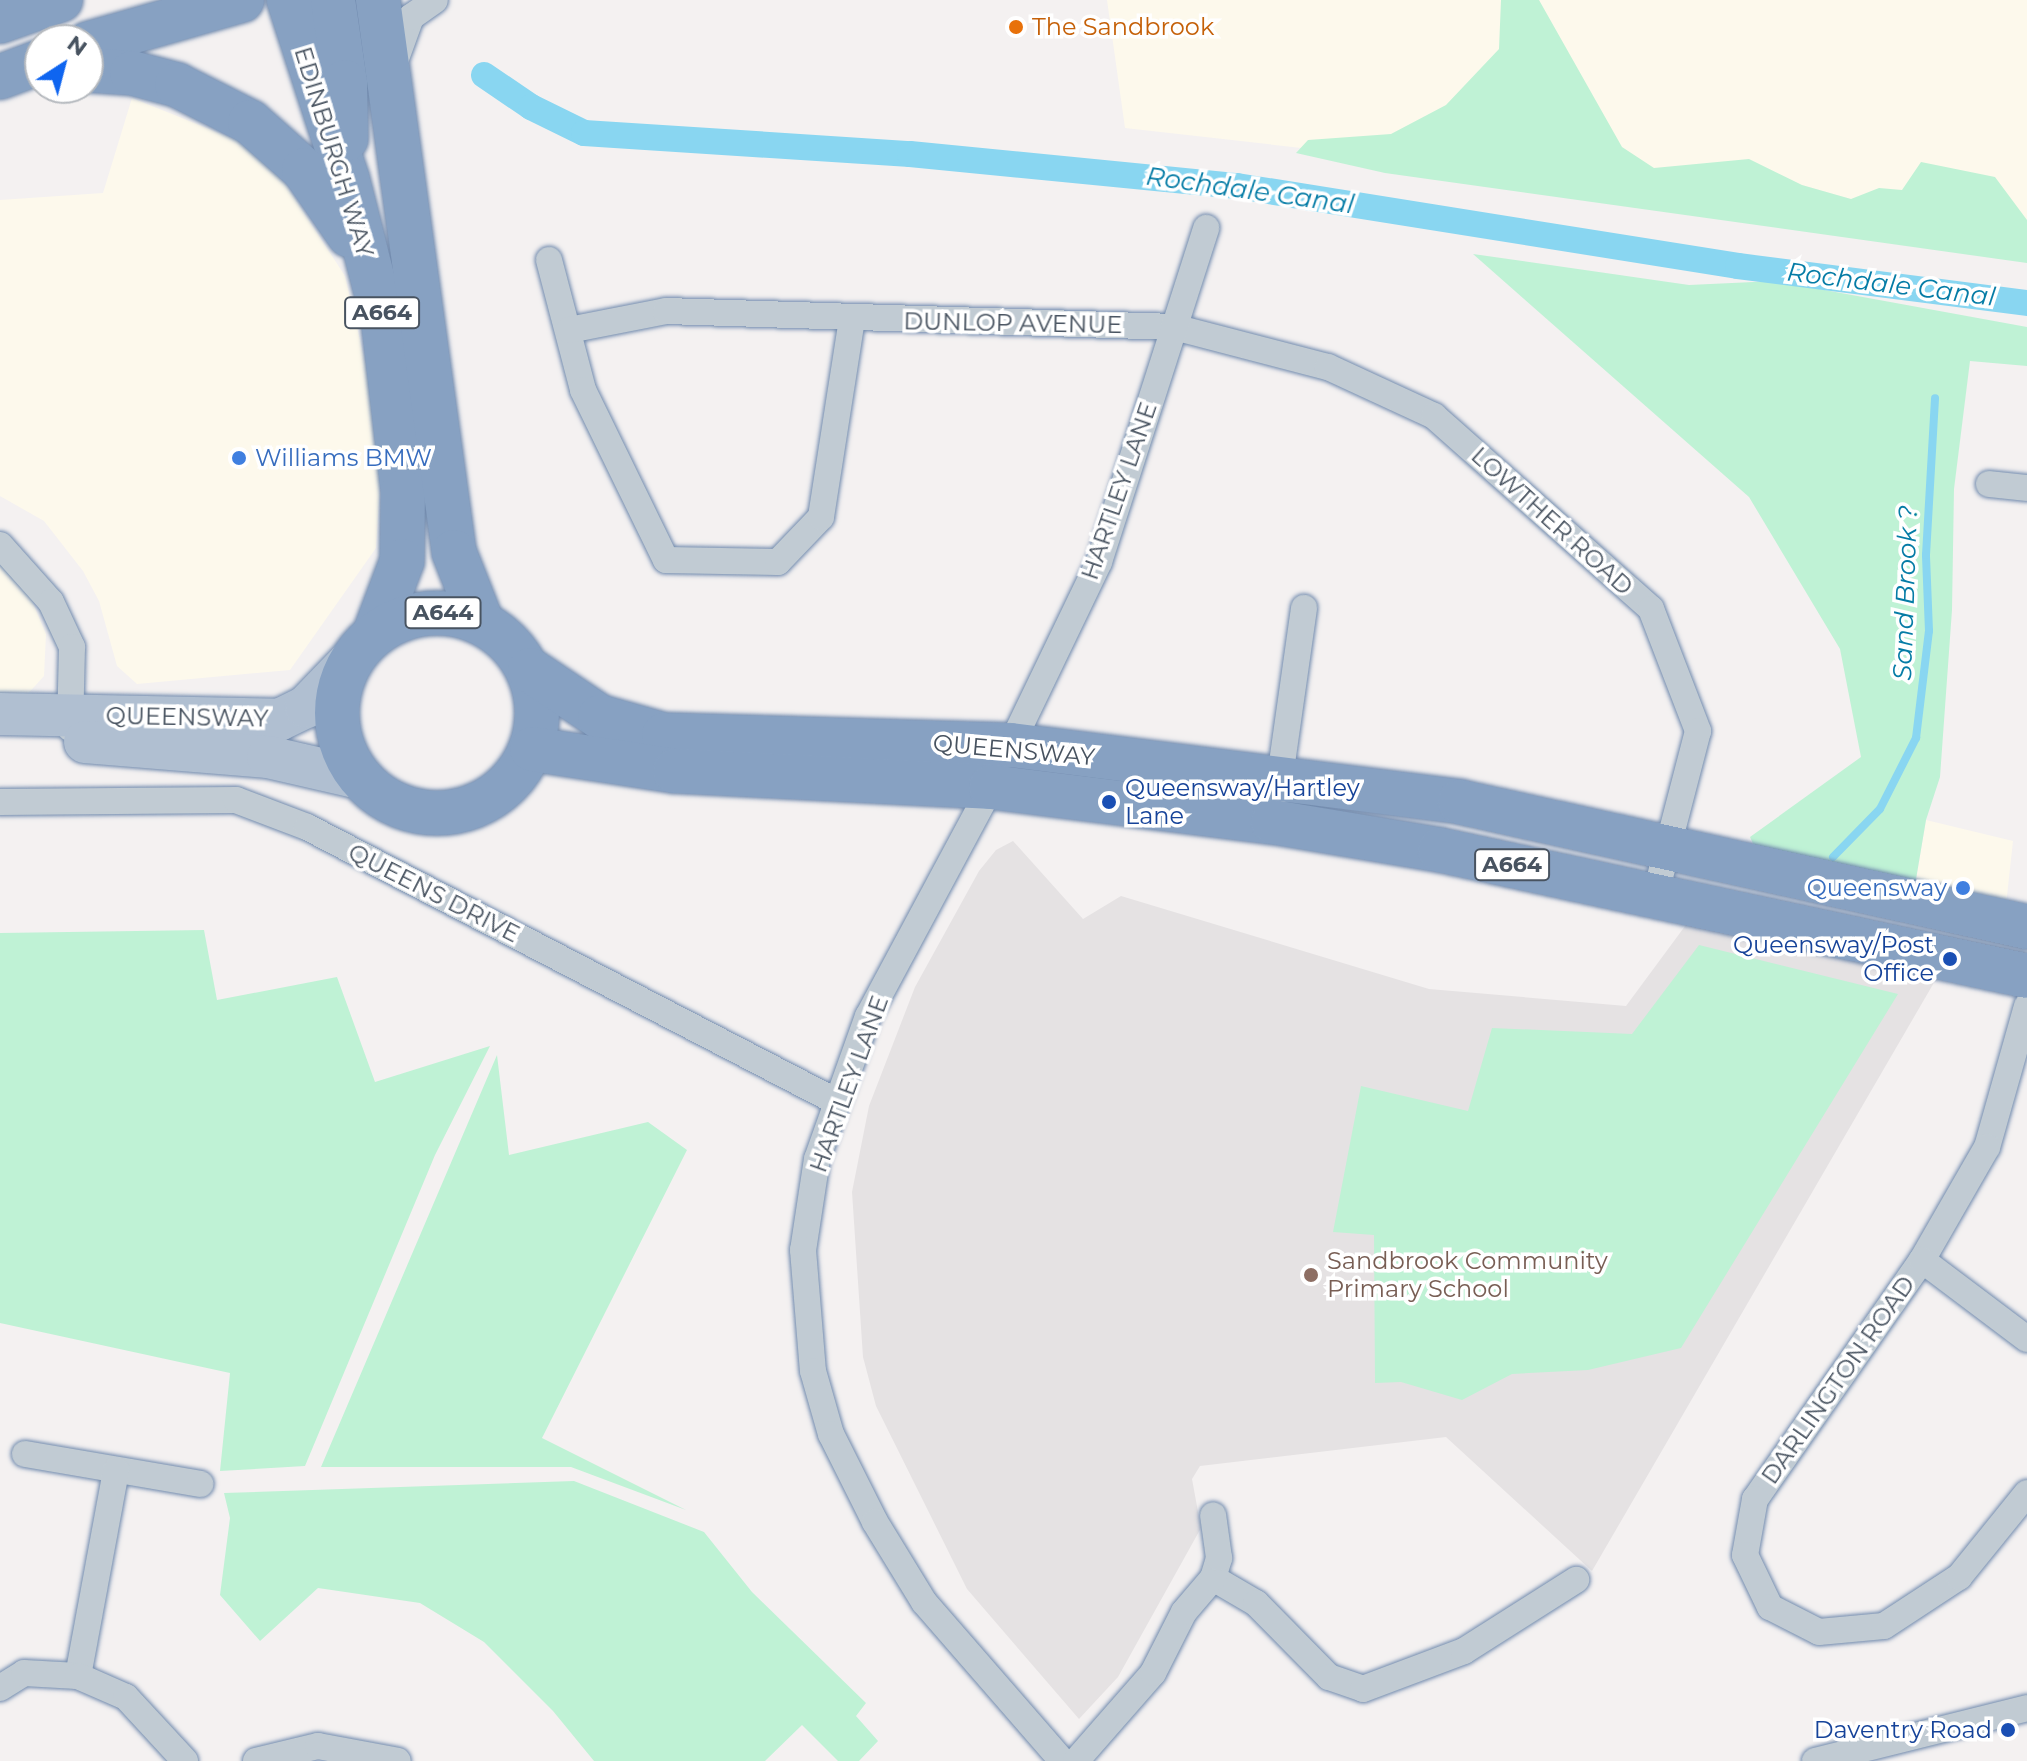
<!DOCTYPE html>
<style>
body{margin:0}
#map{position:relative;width:2027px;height:1761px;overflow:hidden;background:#f4f1f1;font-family:Montserrat,sans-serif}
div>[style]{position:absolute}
.commercial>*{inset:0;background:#fdf9ec}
.education>*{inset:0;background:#e5e2e3}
.green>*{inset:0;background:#bff2d5}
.stream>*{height:8px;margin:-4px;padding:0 4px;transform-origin:4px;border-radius:4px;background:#89d6f1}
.canal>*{height:26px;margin:-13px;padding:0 13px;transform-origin:13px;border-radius:13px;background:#89d6f1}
.roads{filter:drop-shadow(0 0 2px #728bae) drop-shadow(0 0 2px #728bae)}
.street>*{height:26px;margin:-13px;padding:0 13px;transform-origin:13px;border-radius:13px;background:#c1cbd3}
.primary>*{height:42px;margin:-21px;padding:0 21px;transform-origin:21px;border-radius:21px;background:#b0bfd1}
.highway>*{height:44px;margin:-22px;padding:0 22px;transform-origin:22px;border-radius:22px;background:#87a1c2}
.highway>.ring{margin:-22px;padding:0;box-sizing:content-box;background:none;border:44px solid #87a1c2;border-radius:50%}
.dots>*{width:22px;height:22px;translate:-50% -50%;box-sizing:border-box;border:4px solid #fff;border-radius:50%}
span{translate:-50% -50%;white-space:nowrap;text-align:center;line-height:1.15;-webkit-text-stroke:7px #fff;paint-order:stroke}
.shield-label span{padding:2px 6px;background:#fff;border:2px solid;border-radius:6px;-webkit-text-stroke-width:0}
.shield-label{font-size:22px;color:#485360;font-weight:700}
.food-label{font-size:24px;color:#c56008}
.left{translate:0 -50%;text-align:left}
.street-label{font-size:24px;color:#485360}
.shop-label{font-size:24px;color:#366cbe}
.right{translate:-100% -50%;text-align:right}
.transit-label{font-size:24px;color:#164399}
.education-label{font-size:24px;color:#785e54}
.water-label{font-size:26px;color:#057ca6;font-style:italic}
.north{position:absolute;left:24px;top:24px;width:80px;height:80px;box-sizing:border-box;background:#fff;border:2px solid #b6babf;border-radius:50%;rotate:36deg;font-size:22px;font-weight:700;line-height:32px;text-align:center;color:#485360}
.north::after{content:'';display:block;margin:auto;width:28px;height:36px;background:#0f65f0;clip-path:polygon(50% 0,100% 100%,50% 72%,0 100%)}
</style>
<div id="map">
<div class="commercial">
<i style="clip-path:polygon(1107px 0,2027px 0,2027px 230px,1125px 128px)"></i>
<i style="clip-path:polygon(132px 98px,264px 151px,345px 276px,383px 438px,376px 548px,290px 670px,137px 684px,117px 666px,99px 601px,83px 571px,44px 521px,0 496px,0 200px,103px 193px)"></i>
<i style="clip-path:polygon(0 562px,30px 596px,46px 634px,44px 676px,25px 697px,0 696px)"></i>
<i style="clip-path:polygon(1926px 820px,2013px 841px,2005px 914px,1914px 893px)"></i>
</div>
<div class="education">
<i style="clip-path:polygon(1013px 841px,1083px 919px,1121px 896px,1429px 989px,1626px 1006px,1691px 918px,1939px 974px,1592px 1571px,1446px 1437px,1200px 1466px,1192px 1479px,1201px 1528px,1118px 1677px,1079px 1719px,967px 1589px,876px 1406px,863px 1357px,852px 1192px,869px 1106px,915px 987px,979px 871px,996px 850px)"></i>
</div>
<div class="green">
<i style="clip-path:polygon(1501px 0,1539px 0,1622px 147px,1654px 168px,1749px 159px,1802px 185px,1851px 199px,1879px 188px,1902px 190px,1921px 162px,1995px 177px,2027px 220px,2027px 263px,1385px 173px,1296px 153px,1308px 140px,1391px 134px,1446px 105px,1499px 49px)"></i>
<i style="clip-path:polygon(1473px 254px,1689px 285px,1775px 281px,2027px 327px,2027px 366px,1970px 361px,1954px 489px,1952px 610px,1940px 777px,1926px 820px,1915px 885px,1756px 850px,1750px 837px,1861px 757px,1840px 649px,1749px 497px)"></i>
<i style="clip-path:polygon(204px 930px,217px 1000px,337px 977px,375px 1082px,490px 1046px,435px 1155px,305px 1466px,220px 1471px,230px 1373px,0 1323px,0 933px)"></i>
<i style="clip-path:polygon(1699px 945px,1898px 994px,1681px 1348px,1588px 1370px,1512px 1374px,1462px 1400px,1401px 1382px,1375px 1383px,1374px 1235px,1333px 1232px,1361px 1086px,1468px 1111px,1492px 1028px,1632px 1034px)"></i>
<i style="clip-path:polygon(497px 1055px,509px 1155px,648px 1122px,687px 1150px,542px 1438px,686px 1510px,571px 1467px,321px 1467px)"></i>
<i style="clip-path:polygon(574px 1481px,704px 1532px,752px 1592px,866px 1703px,856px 1716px,878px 1741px,859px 1761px,838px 1761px,802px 1725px,765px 1761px,594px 1761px,553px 1711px,484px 1642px,420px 1603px,318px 1588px,260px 1641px,220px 1595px,230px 1518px,224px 1493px)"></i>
</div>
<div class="stream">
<i style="left:1833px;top:857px;width:67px;rotate:-45.6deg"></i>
<i style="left:1880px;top:809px;width:80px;rotate:-63.1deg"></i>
<i style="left:1916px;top:738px;width:108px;rotate:-83.1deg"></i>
<i style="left:1929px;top:631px;width:76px;rotate:-92.3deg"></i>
<i style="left:1926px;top:555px;width:157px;rotate:-86.7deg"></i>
</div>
<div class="canal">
<i style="left:484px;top:75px;width:57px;rotate:34.2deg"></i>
<i style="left:531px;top:107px;width:59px;rotate:26.1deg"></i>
<i style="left:584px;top:133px;width:327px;rotate:3.7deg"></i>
<i style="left:910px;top:154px;width:329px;rotate:5.6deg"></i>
<i style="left:1237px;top:186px;width:507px;rotate:9.07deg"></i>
<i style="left:1738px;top:266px;width:291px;rotate:7.3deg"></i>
</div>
<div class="roads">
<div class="street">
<i style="left:394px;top:64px;width:50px;rotate:-70.1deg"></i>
<i style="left:411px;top:17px;width:29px;rotate:-35deg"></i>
<i style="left:549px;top:260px;width:134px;rotate:75.3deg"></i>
<i style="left:583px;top:390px;width:189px;rotate:64deg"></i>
<i style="left:666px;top:560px;width:112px;rotate:1deg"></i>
<i style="left:778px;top:562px;width:62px;rotate:-46.3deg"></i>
<i style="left:821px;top:517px;width:199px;rotate:-81.1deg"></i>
<i style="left:569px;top:330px;width:99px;rotate:-11.1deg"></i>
<i style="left:666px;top:311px;width:508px;rotate:1.8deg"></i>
<i style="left:1174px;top:327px;width:159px;rotate:14.6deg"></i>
<i style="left:1328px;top:367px;width:117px;rotate:24.8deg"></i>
<i style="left:1434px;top:416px;width:290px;rotate:41.6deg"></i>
<i style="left:1651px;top:609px;width:131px;rotate:68.9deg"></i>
<i style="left:1698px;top:731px;width:171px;rotate:104.6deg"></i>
<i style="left:1989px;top:484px;width:38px;rotate:6deg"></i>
<i style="left:0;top:545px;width:76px;rotate:48.2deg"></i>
<i style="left:51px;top:602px;width:50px;rotate:65deg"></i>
<i style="left:72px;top:647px;width:81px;rotate:91.4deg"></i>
<i style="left:1011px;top:745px;width:203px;rotate:-64.3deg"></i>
<i style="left:1099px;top:562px;width:351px;rotate:-72.2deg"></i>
<i style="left:991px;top:787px;width:260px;rotate:118.2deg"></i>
<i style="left:868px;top:1016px;width:152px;rotate:109.6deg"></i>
<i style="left:817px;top:1159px;width:92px;rotate:98.7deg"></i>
<i style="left:803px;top:1250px;width:121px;rotate:85.3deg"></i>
<i style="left:813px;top:1371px;width:66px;rotate:74.1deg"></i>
<i style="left:831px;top:1434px;width:98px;rotate:63.4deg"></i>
<i style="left:875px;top:1522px;width:94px;rotate:58.5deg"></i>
<i style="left:924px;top:1602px;width:211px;rotate:49deg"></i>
<i style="left:1278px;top:791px;width:185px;rotate:-81.9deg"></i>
<i style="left:0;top:802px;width:236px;rotate:-0.5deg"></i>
<i style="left:236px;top:800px;width:76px;rotate:20.8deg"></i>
<i style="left:307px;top:827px;width:597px;rotate:27.42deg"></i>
<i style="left:2027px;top:1006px;width:147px;rotate:105.8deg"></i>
<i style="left:1987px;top:1147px;width:130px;rotate:119.9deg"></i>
<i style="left:1922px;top:1260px;width:292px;rotate:124.9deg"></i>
<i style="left:1755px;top:1499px;width:57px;rotate:100.1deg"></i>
<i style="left:1745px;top:1555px;width:58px;rotate:64.3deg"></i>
<i style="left:1770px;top:1607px;width:55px;rotate:27deg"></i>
<i style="left:1819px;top:1632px;width:65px;rotate:-5.3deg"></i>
<i style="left:1884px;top:1626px;width:90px;rotate:-33.2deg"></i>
<i style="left:1959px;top:1577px;width:108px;rotate:-51deg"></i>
<i style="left:1922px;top:1260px;width:131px;rotate:37deg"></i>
<i style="left:25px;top:1454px;width:178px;rotate:9.7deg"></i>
<i style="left:1213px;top:1578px;width:50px;rotate:30.2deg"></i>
<i style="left:1256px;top:1603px;width:104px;rotate:45.4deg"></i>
<i style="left:1329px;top:1677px;width:36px;rotate:19deg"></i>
<i style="left:1363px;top:1689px;width:108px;rotate:-20.6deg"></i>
<i style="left:1464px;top:1651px;width:133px;rotate:-32.4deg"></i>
<i style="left:78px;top:1676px;width:209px;rotate:-79.5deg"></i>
<i style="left:0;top:1688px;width:28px;rotate:-32deg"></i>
<i style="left:24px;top:1673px;width:54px;rotate:3.2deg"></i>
<i style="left:78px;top:1676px;width:52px;rotate:23.6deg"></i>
<i style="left:126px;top:1697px;width:87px;rotate:47.3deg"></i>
<i style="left:256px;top:1761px;width:64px;rotate:-13.6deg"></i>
<i style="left:318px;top:1746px;width:81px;rotate:10.6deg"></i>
<i style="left:1076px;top:1761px;width:117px;rotate:-48.8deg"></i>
<i style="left:1153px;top:1673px;width:68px;rotate:-63.1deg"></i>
<i style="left:1184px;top:1612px;width:45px;rotate:-49.5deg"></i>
<i style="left:1213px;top:1578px;width:21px;rotate:-73deg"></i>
<i style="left:1219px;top:1558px;width:43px;rotate:-97.9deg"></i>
<i style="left:1815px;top:1761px;width:219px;rotate:-14deg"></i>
</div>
<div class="primary">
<i style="left:0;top:714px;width:279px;rotate:1.2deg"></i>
<i style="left:279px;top:720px;width:30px;rotate:-26deg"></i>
<i style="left:306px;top:707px;width:65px;rotate:-46.2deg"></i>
<i style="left:85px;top:742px;width:184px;rotate:4.7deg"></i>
<i style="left:268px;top:757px;width:94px;rotate:12.9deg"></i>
</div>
<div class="highway">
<i style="left:289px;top:0;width:187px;rotate:72deg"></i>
<i style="left:347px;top:178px;width:146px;rotate:75.7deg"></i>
<i style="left:383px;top:319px;width:174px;rotate:83.4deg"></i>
<i style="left:403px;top:492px;width:69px;rotate:90.8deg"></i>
<i style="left:402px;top:561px;width:77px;rotate:110.6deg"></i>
<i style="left:333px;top:0;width:83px;rotate:81.7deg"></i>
<i style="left:345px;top:82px;width:57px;rotate:89deg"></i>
<i style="left:378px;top:0;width:557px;rotate:82.16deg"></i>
<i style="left:454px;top:552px;width:74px;rotate:68.6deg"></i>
<i style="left:0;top:21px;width:64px;rotate:-19.3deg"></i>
<i style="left:88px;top:44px;width:160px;rotate:-15.9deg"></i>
<i style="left:88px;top:70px;width:44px;rotate:3.9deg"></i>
<i style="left:132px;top:73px;width:47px;rotate:14.9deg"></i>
<i style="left:177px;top:85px;width:82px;rotate:26.9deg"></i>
<i style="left:250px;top:122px;width:72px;rotate:41.6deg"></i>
<i style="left:304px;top:170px;width:79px;rotate:55.3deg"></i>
<i style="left:0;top:77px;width:43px;rotate:-20.6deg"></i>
<i class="ring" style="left:337px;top:613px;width:156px;height:156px"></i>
<i style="left:530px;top:670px;width:84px;rotate:33.9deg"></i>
<i style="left:600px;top:717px;width:66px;rotate:15.7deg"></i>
<i style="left:664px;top:735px;width:347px;rotate:1.7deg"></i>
<i style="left:1011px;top:745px;width:453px;rotate:7.2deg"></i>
<i style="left:1460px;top:802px;width:581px;rotate:12.43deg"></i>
<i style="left:532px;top:749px;width:145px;rotate:8.7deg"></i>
<i style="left:675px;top:771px;width:316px;rotate:2.9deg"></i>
<i style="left:991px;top:787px;width:284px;rotate:7.1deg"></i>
<i style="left:1273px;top:822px;width:169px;rotate:9.5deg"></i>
<i style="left:1440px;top:850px;width:600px;rotate:12.11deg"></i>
</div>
</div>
<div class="dots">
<i style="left:1016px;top:27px;background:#e8710a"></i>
<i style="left:239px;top:458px;background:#3f7fe0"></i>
<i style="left:1109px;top:802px;background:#1a4fb4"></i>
<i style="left:1963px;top:888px;background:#3f7fe0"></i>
<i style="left:1950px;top:959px;background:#1a4fb4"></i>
<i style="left:1311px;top:1275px;background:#8d6e63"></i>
<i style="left:2008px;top:1730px;background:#1a4fb4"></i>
</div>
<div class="shield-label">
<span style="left:382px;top:313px">A664</span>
<span style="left:443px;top:613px">A644</span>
<span style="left:1512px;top:865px">A664</span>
</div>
<div class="food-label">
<span class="left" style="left:1032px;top:27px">The Sandbrook</span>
</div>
<div class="street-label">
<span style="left:334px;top:152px;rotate:73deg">EDINBURGH WAY</span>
<span style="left:1013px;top:323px;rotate:1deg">DUNLOP AVENUE</span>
<span style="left:1119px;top:491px;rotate:-71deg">HARTLEY LANE</span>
<span style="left:1552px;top:521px;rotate:42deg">LOWTHER ROAD</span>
<span style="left:187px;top:717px;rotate:1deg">QUEENSWAY</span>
<span style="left:1014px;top:750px;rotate:5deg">QUEENSWAY</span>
<span style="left:434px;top:893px;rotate:27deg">QUEENS DRIVE</span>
<span style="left:849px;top:1084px;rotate:-70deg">HARTLEY LANE</span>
<span style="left:1838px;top:1380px;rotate:-55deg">DARLINGTON ROAD</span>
</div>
<div class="shop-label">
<span class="left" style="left:255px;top:458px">Williams BMW</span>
<span class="right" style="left:1947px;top:888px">Queensway</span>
</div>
<div class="transit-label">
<span class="left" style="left:1125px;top:802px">Queensway/Hartley<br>Lane</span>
<span class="right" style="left:1934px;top:959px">Queensway/Post<br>Office</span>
<span class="right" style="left:1992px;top:1730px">Daventry Road</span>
</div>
<div class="education-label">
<span class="left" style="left:1327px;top:1275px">Sandbrook Community<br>Primary School</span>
</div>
<div class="water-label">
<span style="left:1250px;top:191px;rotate:8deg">Rochdale Canal</span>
<span style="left:1891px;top:285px;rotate:7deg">Rochdale Canal</span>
<span style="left:1906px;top:593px;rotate:-88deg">Sand Brook ?</span>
</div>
<div class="north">N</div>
</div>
